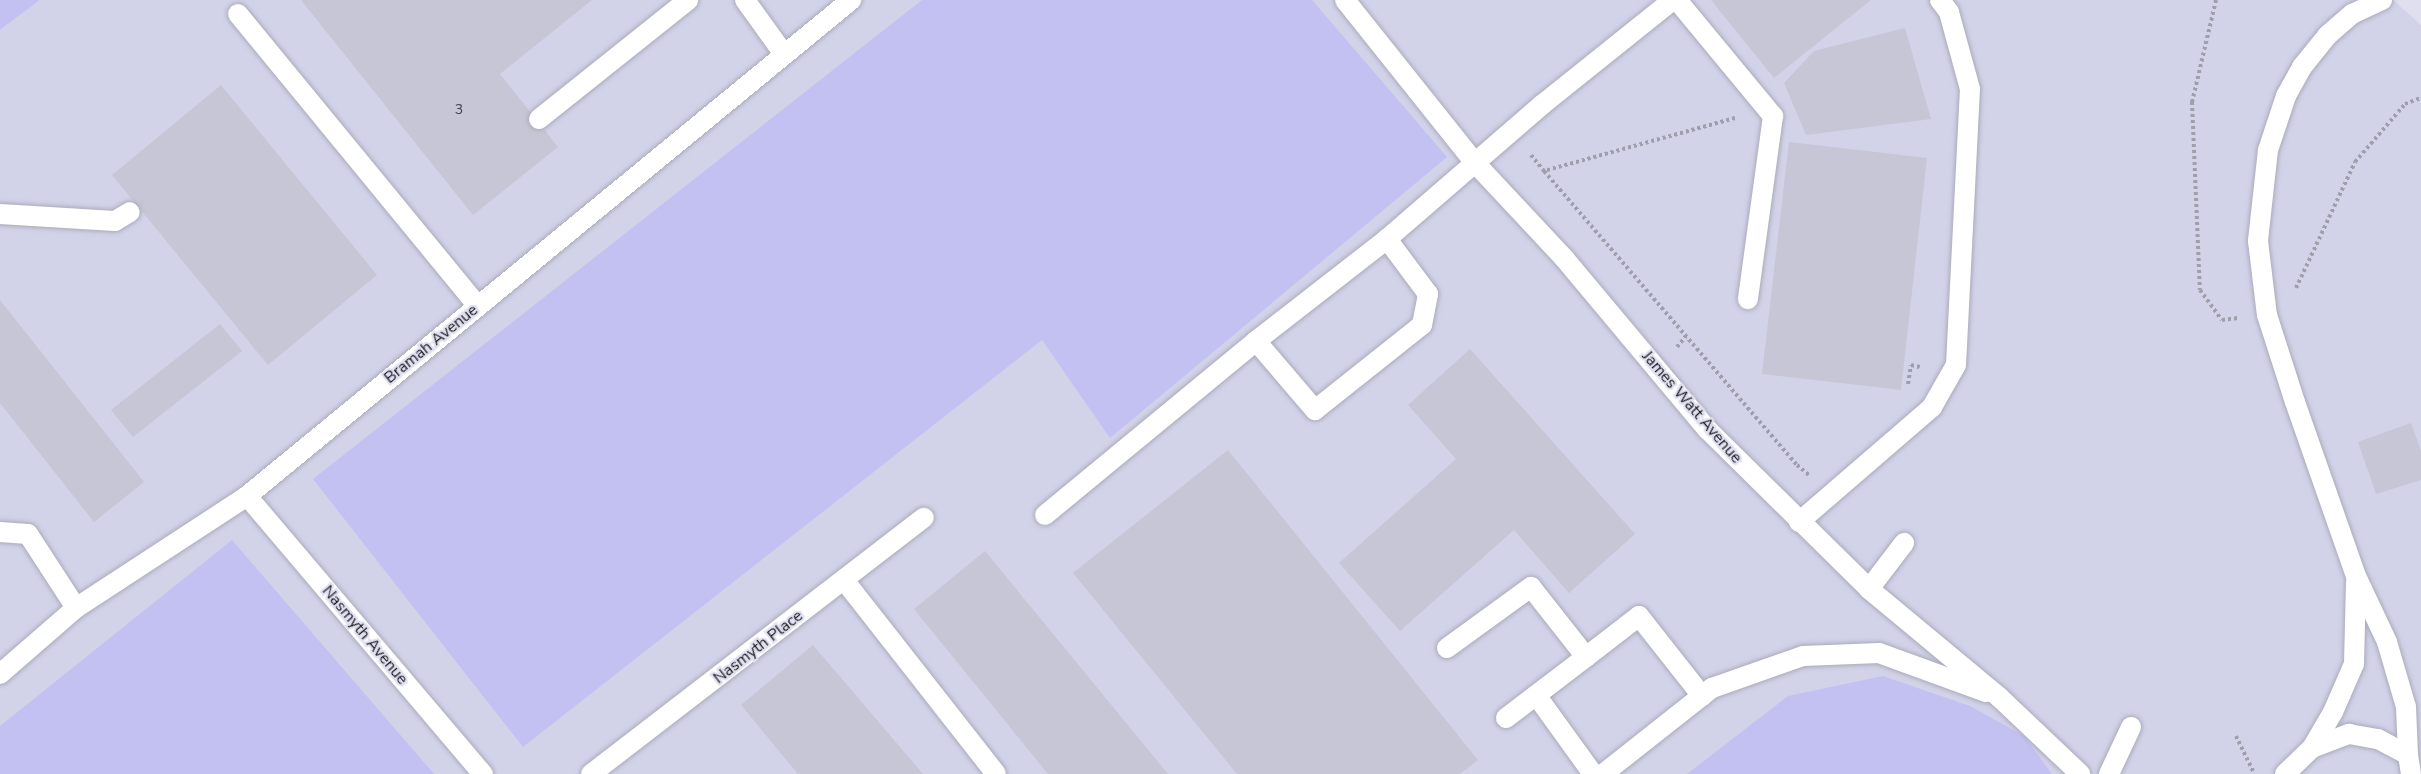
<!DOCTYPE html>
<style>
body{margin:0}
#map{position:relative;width:2421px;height:774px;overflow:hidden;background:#e0dff0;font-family:"Nunito Sans",sans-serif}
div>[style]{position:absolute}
.built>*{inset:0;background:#d2d2e9}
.green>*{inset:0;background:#c3c1f2}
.building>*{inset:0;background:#c6c6d6}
.path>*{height:4px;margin-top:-2px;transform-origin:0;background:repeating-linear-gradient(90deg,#9f9eab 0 3px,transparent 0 6px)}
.roads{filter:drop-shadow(0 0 2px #ababba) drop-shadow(0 0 2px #ababba)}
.lane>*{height:20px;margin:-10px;padding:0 10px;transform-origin:10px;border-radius:10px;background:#fff}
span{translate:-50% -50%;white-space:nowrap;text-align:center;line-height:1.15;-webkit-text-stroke:4.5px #e0dff0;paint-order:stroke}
.number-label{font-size:14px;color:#43434a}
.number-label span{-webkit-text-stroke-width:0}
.street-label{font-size:16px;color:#17171c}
</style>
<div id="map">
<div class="built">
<i style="clip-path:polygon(40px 0,2393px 0,2421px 25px,2421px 774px,0 774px,0 30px)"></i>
</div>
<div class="green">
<i style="clip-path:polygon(0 0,40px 0,0 30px)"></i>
<i style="clip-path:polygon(922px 0,1312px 0,1447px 157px,1110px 438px,1042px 340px,523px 747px,313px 479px)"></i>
<i style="clip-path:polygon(232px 540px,434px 774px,0 774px,0 726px)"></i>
<i style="clip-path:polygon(1883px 676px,1970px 706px,2024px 736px,2052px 774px,1687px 774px,1788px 696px)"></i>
</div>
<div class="building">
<i style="clip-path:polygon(301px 0,592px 0,500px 74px,558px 147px,473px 215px)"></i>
<i style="clip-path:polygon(1711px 0,1871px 0,1774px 78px)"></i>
<i style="clip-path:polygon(1905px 28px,1931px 119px,1806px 135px,1784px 83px,1814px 51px)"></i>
<i style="clip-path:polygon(221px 85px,377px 275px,268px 365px,112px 175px)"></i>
<i style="clip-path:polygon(1789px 142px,1927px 158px,1901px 390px,1762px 374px)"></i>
<i style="clip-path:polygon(0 300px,144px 482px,94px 522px,0 403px)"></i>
<i style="clip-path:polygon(220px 324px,242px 351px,133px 437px,111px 410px)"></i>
<i style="clip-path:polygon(1470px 349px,1635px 534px,1569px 593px,1514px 530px,1400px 631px,1339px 563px,1456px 459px,1408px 405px)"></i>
<i style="clip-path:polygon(2411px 423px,2421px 451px,2421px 480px,2376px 494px,2358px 442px)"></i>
<i style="clip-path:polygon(1228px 450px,1478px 760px,1460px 774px,1237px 774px,1073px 573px)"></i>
<i style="clip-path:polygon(985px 551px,1168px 774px,1048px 774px,914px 609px)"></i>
<i style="clip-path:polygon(813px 645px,923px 774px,798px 774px,741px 705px)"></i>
</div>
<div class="path">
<i style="left:2216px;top:0;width:105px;rotate:103.2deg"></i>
<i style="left:2192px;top:102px;width:188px;rotate:87.6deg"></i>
<i style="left:2200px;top:290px;width:37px;rotate:54deg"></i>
<i style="left:2222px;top:320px;width:16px;rotate:-7deg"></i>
<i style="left:1735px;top:118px;width:198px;rotate:164.5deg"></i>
<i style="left:1544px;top:171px;width:388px;rotate:49.3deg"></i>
<i style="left:1797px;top:465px;width:16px;rotate:40deg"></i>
<i style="left:1531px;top:155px;width:21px;rotate:51deg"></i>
<i style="left:2296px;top:288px;width:139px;rotate:-64.9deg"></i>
<i style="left:2355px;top:162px;width:77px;rotate:-49.2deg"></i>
<i style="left:2405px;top:104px;width:17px;rotate:-21deg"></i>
<i style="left:1677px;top:347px;width:14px;rotate:-51deg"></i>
<i style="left:1908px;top:384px;width:19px;rotate:-81deg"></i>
<i style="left:1911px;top:365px;width:9px;rotate:13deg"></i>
<i style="left:2236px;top:736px;width:41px;rotate:64.1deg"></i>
</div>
<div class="roads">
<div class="lane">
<i style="left:745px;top:0;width:67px;rotate:54.2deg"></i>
<i style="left:1345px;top:0;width:210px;rotate:51.4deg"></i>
<i style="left:1476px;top:164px;width:129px;rotate:46.9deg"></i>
<i style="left:1564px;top:258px;width:224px;rotate:50.1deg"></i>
<i style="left:1708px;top:430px;width:226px;rotate:44.6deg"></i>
<i style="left:1869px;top:589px;width:169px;rotate:39.7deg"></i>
<i style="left:1999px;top:697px;width:112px;rotate:43.5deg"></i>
<i style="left:1677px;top:0;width:151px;rotate:50.4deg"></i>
<i style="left:1773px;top:116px;width:185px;rotate:97.8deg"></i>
<i style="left:2382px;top:0;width:33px;rotate:155deg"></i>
<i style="left:2352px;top:14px;width:33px;rotate:139deg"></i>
<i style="left:2327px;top:36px;width:40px;rotate:129deg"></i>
<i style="left:2302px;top:67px;width:33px;rotate:119deg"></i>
<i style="left:2286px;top:96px;width:57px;rotate:108.4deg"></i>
<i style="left:2268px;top:150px;width:92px;rotate:96.3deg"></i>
<i style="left:2258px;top:241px;width:75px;rotate:83.1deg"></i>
<i style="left:2267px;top:315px;width:91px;rotate:72.2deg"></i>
<i style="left:2295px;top:402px;width:184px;rotate:70.7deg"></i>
<i style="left:2356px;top:576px;width:73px;rotate:64.8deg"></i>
<i style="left:2387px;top:642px;width:68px;rotate:73.7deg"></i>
<i style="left:2406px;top:707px;width:48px;rotate:87.6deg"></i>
<i style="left:2408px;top:755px;width:19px;rotate:81deg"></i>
<i style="left:238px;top:14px;width:378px;rotate:50.6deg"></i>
<i style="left:539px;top:119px;width:191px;rotate:-38.6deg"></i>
<i style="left:0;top:214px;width:115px;rotate:3.5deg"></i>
<i style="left:115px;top:221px;width:17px;rotate:-31deg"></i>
<i style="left:1256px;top:341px;width:91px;rotate:49.5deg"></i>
<i style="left:1315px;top:410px;width:137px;rotate:-38.5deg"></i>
<i style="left:1422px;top:325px;width:32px;rotate:-79deg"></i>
<i style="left:1428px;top:294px;width:69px;rotate:-126.7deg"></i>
<i style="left:247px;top:496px;width:365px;rotate:49.7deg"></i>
<i style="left:1045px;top:515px;width:273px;rotate:-39.5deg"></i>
<i style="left:1256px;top:341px;width:166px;rotate:-37.9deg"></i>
<i style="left:1387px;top:239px;width:206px;rotate:-40.9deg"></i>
<i style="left:1543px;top:104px;width:166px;rotate:-38.7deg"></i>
<i style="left:1799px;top:522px;width:176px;rotate:-40.8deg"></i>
<i style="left:1932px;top:407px;width:48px;rotate:-60.3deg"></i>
<i style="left:1956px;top:365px;width:276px;rotate:-87.1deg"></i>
<i style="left:1970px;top:89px;width:80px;rotate:-105.3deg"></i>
<i style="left:1949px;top:12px;width:15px;rotate:-127deg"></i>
<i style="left:0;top:532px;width:28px;rotate:4deg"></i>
<i style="left:28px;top:534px;width:88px;rotate:57deg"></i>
<i style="left:844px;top:580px;width:246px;rotate:51.9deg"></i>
<i style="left:1869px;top:589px;width:58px;rotate:-52.7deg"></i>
<i style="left:1447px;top:648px;width:104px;rotate:-36deg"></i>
<i style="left:1531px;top:587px;width:89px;rotate:51.8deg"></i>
<i style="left:1586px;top:657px;width:67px;rotate:-37.7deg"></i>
<i style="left:1639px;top:616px;width:102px;rotate:51.8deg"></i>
<i style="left:0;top:674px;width:101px;rotate:-41deg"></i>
<i style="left:76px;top:608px;width:204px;rotate:-33.2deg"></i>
<i style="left:247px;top:496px;width:782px;rotate:-39.39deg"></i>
<i style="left:1536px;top:695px;width:97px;rotate:54.2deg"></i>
<i style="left:1506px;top:718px;width:101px;rotate:-37.3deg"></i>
<i style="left:2312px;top:748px;width:40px;rotate:-21deg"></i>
<i style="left:2349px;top:734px;width:29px;rotate:10deg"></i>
<i style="left:2378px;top:739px;width:34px;rotate:28deg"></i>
<i style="left:591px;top:774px;width:420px;rotate:-37.6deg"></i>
<i style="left:1603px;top:774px;width:139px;rotate:-38.3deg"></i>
<i style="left:1712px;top:688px;width:96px;rotate:-19.4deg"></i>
<i style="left:1803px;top:656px;width:76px;rotate:-2.3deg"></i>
<i style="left:1879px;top:653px;width:114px;rotate:20deg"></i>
<i style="left:2109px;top:774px;width:52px;rotate:-64.9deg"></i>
<i style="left:2285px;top:774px;width:37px;rotate:-44deg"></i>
<i style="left:2312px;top:748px;width:42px;rotate:-59.7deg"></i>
<i style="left:2333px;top:712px;width:52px;rotate:-66.4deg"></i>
<i style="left:2354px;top:664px;width:82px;rotate:-88.6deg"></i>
</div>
</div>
<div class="number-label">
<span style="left:459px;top:110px">3</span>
</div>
<div class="street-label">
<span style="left:431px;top:344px;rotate:-39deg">Bramah Avenue</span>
<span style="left:1692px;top:407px;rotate:49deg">James Watt Avenue</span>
<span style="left:365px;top:635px;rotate:50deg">Nasmyth Avenue</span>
<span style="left:758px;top:647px;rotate:-38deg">Nasmyth Place</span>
</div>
</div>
